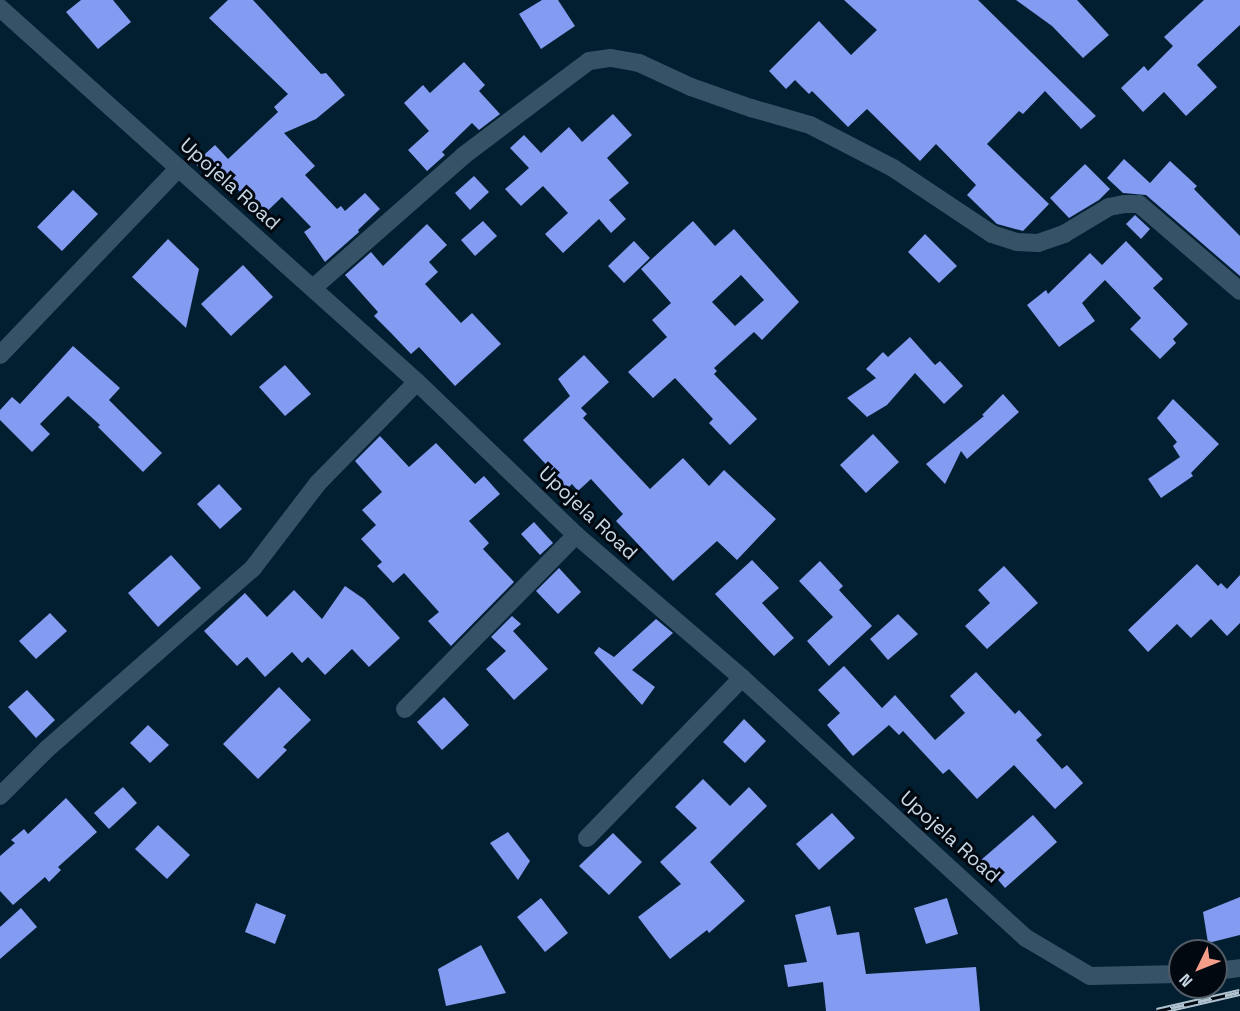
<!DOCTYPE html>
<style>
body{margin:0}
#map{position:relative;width:1240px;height:1011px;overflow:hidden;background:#021f31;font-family:"Space Grotesk",sans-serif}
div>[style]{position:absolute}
.building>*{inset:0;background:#839bf1}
.street>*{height:18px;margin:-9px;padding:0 9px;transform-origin:9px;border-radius:9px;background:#355267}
.rail>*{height:7px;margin-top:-3.5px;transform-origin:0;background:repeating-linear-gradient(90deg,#010810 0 14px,#b1c2d0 0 28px);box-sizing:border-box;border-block:2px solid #b1c2d0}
span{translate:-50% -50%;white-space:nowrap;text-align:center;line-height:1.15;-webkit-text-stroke:6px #010810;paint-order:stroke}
.street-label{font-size:20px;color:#c8d8e5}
.north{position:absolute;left:1168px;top:939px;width:60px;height:60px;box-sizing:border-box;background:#010810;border:2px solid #515b65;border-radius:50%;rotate:227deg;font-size:16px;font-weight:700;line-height:24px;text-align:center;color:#c8d8e5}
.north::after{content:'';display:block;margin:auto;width:21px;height:27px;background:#f49e8a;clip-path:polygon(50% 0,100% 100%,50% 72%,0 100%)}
</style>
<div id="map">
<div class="building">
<i style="clip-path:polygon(81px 0,113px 0,131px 22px,98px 49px,66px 12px)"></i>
<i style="clip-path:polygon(228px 0,253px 0,321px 74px,326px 73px,345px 95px,316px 119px,284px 133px,315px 166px,305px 175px,337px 209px,341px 206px,345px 211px,365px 193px,380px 209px,358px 230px,359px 232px,325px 262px,304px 232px,311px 227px,282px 197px,258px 220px,239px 199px,243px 195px,220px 170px,210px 179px,195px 163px,215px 145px,228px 159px,278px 112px,274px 107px,288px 94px,209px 18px)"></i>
<i style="clip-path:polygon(542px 0,558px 0,575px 26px,541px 49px,519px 14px)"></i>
<i style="clip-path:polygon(844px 0,978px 0,1096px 116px,1081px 129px,1045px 91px,1023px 114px,1019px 111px,987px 144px,1049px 204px,1023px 231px,997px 224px,967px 195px,976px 185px,936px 144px,920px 161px,867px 109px,848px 127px,812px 91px,809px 94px,795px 80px,786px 89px,769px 71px,819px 21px,851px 55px,877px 30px)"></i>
<i style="clip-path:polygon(1016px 0,1077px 0,1109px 35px,1083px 58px,1052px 26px)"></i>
<i style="clip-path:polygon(1204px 0,1240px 0,1240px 25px,1197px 65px,1217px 87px,1186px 116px,1164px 92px,1143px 112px,1121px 88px,1144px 66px,1148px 71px,1173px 46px,1164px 37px)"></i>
<i style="clip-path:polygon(464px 62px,485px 85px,479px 91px,500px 114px,479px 130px,472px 123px,442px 152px,445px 155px,427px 171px,408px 150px,429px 131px,404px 103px,423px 85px,430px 93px)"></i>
<i style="clip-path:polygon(613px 114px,632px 135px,607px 158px,629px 183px,609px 200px,626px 219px,611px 233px,599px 219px,563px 253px,545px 234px,568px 213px,543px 186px,521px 206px,505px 189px,529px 168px,510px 148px,524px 135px,541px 153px,569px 127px,582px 142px)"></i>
<i style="clip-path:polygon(1124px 159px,1150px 183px,1170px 161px,1197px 186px,1194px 189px,1240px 236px,1240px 276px,1146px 195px,1123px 193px,1107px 178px)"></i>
<i style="clip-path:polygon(1085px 164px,1110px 189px,1099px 200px,1069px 218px,1050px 198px)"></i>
<i style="clip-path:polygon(474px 176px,489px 192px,470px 210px,455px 193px)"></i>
<i style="clip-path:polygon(73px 190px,98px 214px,62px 251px,37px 227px)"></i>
<i style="clip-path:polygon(1135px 215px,1150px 229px,1141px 239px,1126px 224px)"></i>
<i style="clip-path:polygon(483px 221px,497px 236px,475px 256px,461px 240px)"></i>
<i style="clip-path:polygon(evenodd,693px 221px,715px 246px,734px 229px,799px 302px,762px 340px,754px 332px,714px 368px,717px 371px,714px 374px,757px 419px,730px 445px,709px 423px,713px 419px,675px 378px,653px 398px,628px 372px,667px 337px,652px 320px,671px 303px,641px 269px,693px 221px,741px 275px,764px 300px,735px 326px,712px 302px,741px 275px)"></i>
<i style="clip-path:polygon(427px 224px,447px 245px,429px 262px,438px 272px,425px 284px,461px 323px,472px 313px,501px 344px,455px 386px,419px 347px,411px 354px,392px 334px,374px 316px,378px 312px,345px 275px,371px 252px,383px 266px)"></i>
<i style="clip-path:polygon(925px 234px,957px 266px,939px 283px,908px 252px)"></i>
<i style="clip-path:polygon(168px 239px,199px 269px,186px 328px,132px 277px)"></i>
<i style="clip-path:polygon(634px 241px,650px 258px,624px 283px,608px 266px)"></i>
<i style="clip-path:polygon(1126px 241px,1163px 279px,1153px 288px,1188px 324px,1173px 339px,1176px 343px,1160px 359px,1130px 329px,1141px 318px,1105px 280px,1082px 303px,1095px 321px,1059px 347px,1027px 305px,1046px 290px,1048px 294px,1090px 253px,1102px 265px)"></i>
<i style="clip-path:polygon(243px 265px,273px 297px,231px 336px,201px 304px)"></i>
<i style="clip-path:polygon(910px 337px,935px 365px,940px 361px,963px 386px,944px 404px,915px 373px,887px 405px,867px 417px,847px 398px,876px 378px,866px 369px,883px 352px,888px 357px)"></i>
<i style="clip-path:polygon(73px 346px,120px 388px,109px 400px,162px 453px,143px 472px,98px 427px,100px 425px,68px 396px,40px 424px,50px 434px,32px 452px,0 420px,0 410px,12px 397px,20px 404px)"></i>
<i style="clip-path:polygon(584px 355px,609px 382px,581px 408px,587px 414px,583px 418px,650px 489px,683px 458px,709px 486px,724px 470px,776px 519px,737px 560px,717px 541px,673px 581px,616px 521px,623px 514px,591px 479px,578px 491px,572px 484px,564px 492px,552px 480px,557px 476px,523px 440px,570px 396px,558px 379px)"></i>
<i style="clip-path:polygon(285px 365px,311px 394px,285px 416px,259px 387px)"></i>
<i style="clip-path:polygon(1003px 394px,1019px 412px,967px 459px,961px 451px,945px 484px,926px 464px,984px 416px,982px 415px)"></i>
<i style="clip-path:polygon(1173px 399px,1219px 444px,1191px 473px,1193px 476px,1161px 498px,1148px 479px,1180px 457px,1173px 446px,1177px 442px,1157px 418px)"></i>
<i style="clip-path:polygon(873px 434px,899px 462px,866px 493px,840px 465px)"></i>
<i style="clip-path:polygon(380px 436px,409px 467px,436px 443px,475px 484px,484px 476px,500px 494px,469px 521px,489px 543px,483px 549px,514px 582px,451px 646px,428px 621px,439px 612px,404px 573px,393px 583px,377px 566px,382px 562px,361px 539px,376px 525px,362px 510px,382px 492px,355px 461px)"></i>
<i style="clip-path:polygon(219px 484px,242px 509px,220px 529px,197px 504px)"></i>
<i style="clip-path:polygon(534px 522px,553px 543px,540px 555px,521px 534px)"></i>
<i style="clip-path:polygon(171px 555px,201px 588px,158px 627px,128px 593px)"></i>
<i style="clip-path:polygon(752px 560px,779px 588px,762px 603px,794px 638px,774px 656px,715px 594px)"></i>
<i style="clip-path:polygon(820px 561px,843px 586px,839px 590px,872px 626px,829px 666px,807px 641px,833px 617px,799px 581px)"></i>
<i style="clip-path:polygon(1197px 564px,1218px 586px,1221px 583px,1227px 589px,1240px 575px,1240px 623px,1227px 636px,1211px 619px,1191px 638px,1177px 624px,1148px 652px,1128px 630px)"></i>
<i style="clip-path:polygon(1004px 566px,1038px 603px,987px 649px,965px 626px,990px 603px,978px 590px)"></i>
<i style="clip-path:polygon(559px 568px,581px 592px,558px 614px,536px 591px)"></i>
<i style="clip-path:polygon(345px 586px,364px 599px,400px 638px,369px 667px,352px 649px,325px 675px,308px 657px,302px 663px,292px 652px,265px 677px,247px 657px,237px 666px,204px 631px,245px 593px,267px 617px,294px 590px,322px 619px)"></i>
<i style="clip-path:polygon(50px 613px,67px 631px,36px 659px,19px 641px)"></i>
<i style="clip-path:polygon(898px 614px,918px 634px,888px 660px,870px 639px)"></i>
<i style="clip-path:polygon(512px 616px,521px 624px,513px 631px,548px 669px,514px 700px,486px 669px,506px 651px,491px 637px)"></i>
<i style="clip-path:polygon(656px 619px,673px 633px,632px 670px,655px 687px,642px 705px,594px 653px,599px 647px,614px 657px)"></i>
<i style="clip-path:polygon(844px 666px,882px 708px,895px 695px,935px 740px,965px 713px,950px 696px,976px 672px,1015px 714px,1019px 710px,1042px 735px,1036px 740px,1062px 769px,1067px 765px,1083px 783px,1055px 809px,1014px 765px,977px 799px,949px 769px,943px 774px,903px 731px,899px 735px,889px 725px,853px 756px,827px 725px,840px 713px,818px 690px)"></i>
<i style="clip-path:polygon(279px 687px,311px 720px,283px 747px,287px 750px,258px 779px,223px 744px)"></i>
<i style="clip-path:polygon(27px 690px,55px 720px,36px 738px,8px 707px)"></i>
<i style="clip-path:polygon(444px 697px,469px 725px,442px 750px,417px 722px)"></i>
<i style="clip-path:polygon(744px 719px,766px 741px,745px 763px,723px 742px)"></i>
<i style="clip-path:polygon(148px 725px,169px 745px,150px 763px,130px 743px)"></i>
<i style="clip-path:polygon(703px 779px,730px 806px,749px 787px,767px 806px,710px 862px,745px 901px,709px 933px,707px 930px,670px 959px,638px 917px,681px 884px,660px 862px,697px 828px,675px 807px)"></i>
<i style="clip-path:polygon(123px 787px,137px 803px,109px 829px,94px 813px)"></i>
<i style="clip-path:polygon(66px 798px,97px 832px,58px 867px,61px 870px,49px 882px,45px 877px,13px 905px,0 891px,0 856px,15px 843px,11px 840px,24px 829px,28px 834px)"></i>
<i style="clip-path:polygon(832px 813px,855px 838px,819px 870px,796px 844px)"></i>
<i style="clip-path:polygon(1033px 815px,1057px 842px,1005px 888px,981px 860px)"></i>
<i style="clip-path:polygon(158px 825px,190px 855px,167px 879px,135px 849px)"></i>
<i style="clip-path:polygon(508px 832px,530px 861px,518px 880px,490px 843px)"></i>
<i style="clip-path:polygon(613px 833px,642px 862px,609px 895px,579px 866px)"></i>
<i style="clip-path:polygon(1240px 897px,1240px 935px,1208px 943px,1203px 912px)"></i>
<i style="clip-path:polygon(541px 898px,568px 933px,545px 952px,517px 917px)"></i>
<i style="clip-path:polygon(947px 898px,958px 934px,926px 944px,914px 908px)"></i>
<i style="clip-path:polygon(256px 903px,286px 915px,275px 944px,245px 932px)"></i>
<i style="clip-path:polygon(830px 906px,837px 935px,859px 932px,866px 974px,976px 967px,980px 1011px,826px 1011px,823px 982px,788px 987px,784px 965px,807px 962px,795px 915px)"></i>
<i style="clip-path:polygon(21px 908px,37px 927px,0 959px,0 927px)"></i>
<i style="clip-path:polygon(481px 945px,506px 993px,446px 1006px,438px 969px)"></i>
</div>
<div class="street">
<i style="left:0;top:8px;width:560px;rotate:41.89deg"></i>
<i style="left:417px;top:382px;width:221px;rotate:43.9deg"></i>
<i style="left:576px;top:535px;width:219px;rotate:40.7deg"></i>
<i style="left:742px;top:678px;width:385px;rotate:42.5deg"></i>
<i style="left:1026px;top:938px;width:74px;rotate:30.7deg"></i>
<i style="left:1090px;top:976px;width:90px;rotate:-1.3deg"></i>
<i style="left:313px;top:288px;width:200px;rotate:-41.3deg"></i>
<i style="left:463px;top:156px;width:158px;rotate:-37deg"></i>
<i style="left:589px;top:61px;width:22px;rotate:-8deg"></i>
<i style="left:611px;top:58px;width:28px;rotate:10deg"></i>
<i style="left:639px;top:63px;width:57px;rotate:24.8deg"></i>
<i style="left:691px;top:87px;width:64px;rotate:19.3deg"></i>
<i style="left:751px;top:108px;width:61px;rotate:16.1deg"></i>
<i style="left:810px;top:125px;width:93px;rotate:27.4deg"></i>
<i style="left:893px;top:168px;width:119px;rotate:33.7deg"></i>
<i style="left:992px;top:234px;width:26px;rotate:18deg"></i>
<i style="left:1017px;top:242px;width:21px;rotate:3deg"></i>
<i style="left:1038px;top:243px;width:28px;rotate:-19deg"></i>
<i style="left:1064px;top:234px;width:52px;rotate:-31deg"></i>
<i style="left:1109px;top:207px;width:15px;rotate:-11deg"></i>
<i style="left:1124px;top:204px;width:15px"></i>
<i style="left:1139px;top:204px;width:133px;rotate:40.7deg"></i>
<i style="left:0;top:355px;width:259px;rotate:-46.3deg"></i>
<i style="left:405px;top:709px;width:244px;rotate:-45.5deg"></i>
<i style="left:0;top:796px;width:66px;rotate:-45deg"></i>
<i style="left:47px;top:749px;width:274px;rotate:-41.3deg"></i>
<i style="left:253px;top:568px;width:107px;rotate:-52.6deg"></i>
<i style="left:318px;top:483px;width:141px;rotate:-45.6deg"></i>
<i style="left:587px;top:838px;width:223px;rotate:-45.9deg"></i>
<i style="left:1216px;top:971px;width:24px;rotate:-7deg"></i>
</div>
<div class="rail">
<i style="left:1157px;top:1011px;width:85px;rotate:-12.9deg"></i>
</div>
<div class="street-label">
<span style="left:230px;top:184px;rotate:42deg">Upojela Road</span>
<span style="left:588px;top:513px;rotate:43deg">Upojela Road</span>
<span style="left:950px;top:837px;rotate:42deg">Upojela Road</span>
</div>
<div class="north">N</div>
</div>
